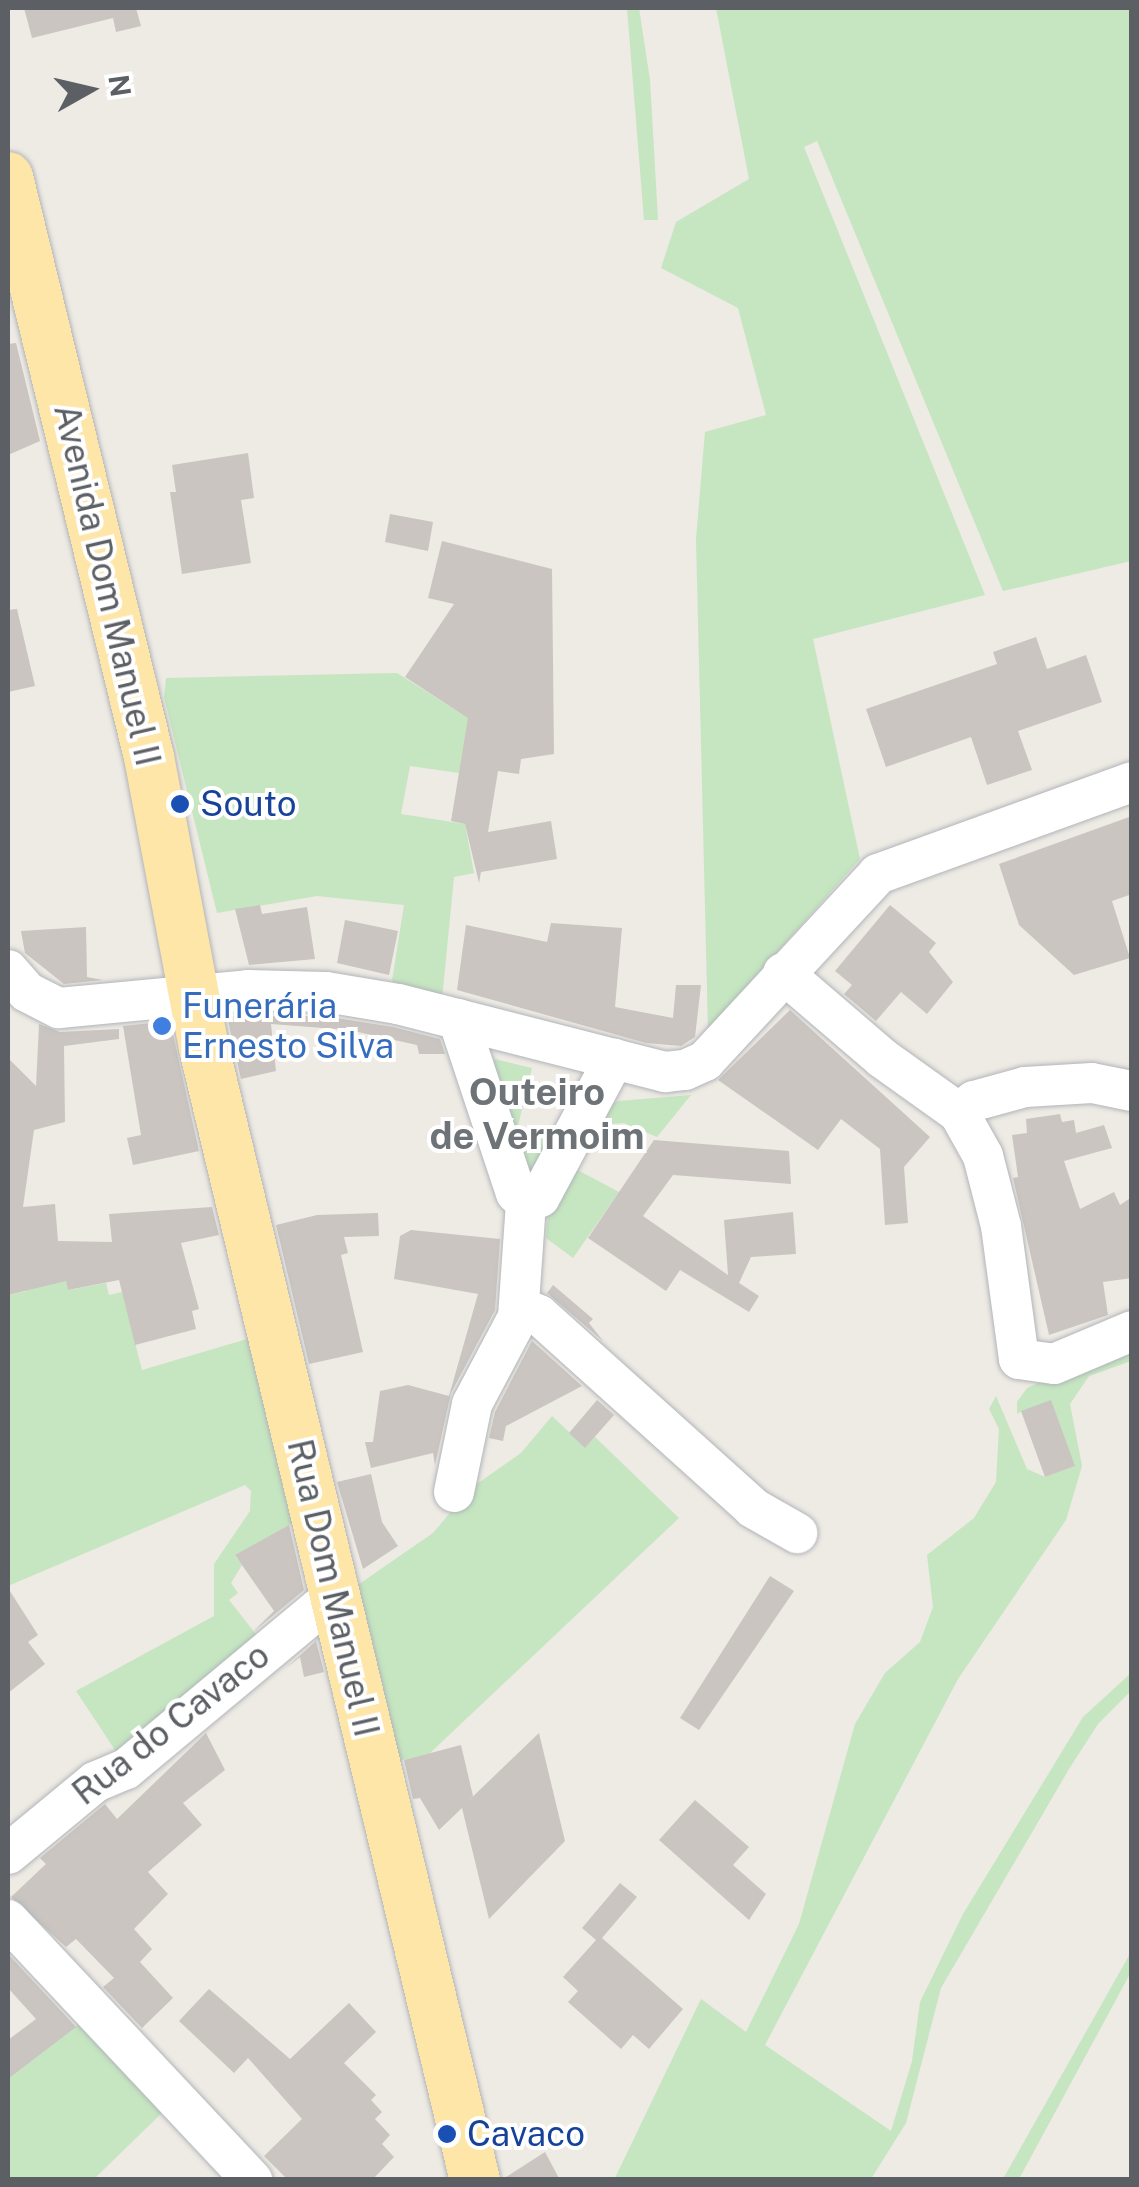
<!DOCTYPE html>
<meta charset="utf-8">
<style>
body{margin:0}
#map{position:relative;width:1139px;height:2187px;overflow:hidden;background:#eeeae4;font-family:"Public Sans",sans-serif}
div>[style]{position:absolute}
.green>*{inset:0;background:#c5e6c0}
.building>*{inset:0;background:#cac5c1}
.roads{filter:drop-shadow(0 0 2px #b1b5b9) drop-shadow(0 0 2px #b1b5b9)}
.minor>*{height:40px;margin:-20px;padding:0 20px;transform-origin:20px;border-radius:20px;background:#fff}
.major>*{height:50px;margin:-25px;padding:0 25px;transform-origin:25px;border-radius:25px;background:#fee5a8}
.dots>*{width:28px;height:28px;translate:-50% -50%;box-sizing:border-box;border:5px solid #fff;border-radius:50%}
span{translate:-50% -50%;white-space:nowrap;text-align:center;line-height:1.15;-webkit-text-stroke:8px #fff;paint-order:stroke}
.street-label{font-size:35px;color:#5c6064}
.transit-label{font-size:35px;color:#164399}
.left{translate:0 -50%;text-align:left}
.shop-label{font-size:35px;color:#366cbe}
.neighbourhood-label{font-size:38px;color:#6d7376;font-weight:700}
.frame{position:absolute;inset:0;border:10px solid #5c6064;pointer-events:none}
.north{position:absolute;left:40px;top:40px;width:100px;height:100px;-webkit-text-stroke:8px #fff;paint-order:stroke;rotate:82deg;font-size:28px;font-weight:700;line-height:40px;text-align:center;color:#5c6064}
.north::after{content:'';display:block;margin:auto;width:35px;height:45px;background:#5c6064;clip-path:polygon(50% 0,100% 100%,50% 72%,0 100%)}
</style>
<div id="map">
<div class="green">
<i style="clip-path:polygon(627px 8px,639px 8px,650px 80px,658px 220px,644px 220px)"></i>
<i style="clip-path:polygon(716px 8px,1131px 8px,1131px 561px,1003px 591px,817px 141px,804px 147px,985px 595px,813px 639px,860px 859px,708px 1030px,696px 539px,705px 432px,766px 415px,738px 308px,661px 268px,676px 222px,749px 179px)"></i>
<i style="clip-path:polygon(397px 673px,459px 712px,471px 711px,459px 773px,410px 766px,401px 814px,465px 824px,474px 873px,454px 877px,442px 999px,397px 988px,392px 981px,404px 905px,317px 896px,217px 913px,164px 697px,166px 678px)"></i>
<i style="clip-path:polygon(495px 1059px,532px 1068px,517px 1130px,549px 1141px,536px 1173px,521px 1171px,487px 1068px)"></i>
<i style="clip-path:polygon(691px 1095px,657px 1137px,624px 1123px,601px 1125px,606px 1106px,618px 1101px)"></i>
<i style="clip-path:polygon(570px 1166px,619px 1192px,573px 1258px,546px 1238px,548px 1214px)"></i>
<i style="clip-path:polygon(64px 1273px,69px 1290px,106px 1283px,109px 1295px,122px 1292px,142px 1370px,254px 1337px,298px 1520px,235px 1556px,242px 1565px,231px 1583px,238px 1593px,229px 1600px,262px 1642px,123px 1762px,76px 1691px,214px 1616px,214px 1564px,250px 1511px,251px 1491px,245px 1485px,8px 1586px,8px 1295px,27px 1291px,26px 1281px)"></i>
<i style="clip-path:polygon(1131px 1341px,1131px 1361px,1089px 1376px,1070px 1404px,1082px 1466px,1066px 1520px,958px 1679px,765px 2045px,891px 2131px,912px 2061px,920px 2002px,963px 1914px,1083px 1717px,1131px 1673px,1131px 1691px,1098px 1724px,1069px 1769px,941px 1988px,906px 2123px,871px 2179px,614px 2180px,701px 1999px,746px 2032px,799px 1924px,855px 1724px,885px 1673px,920px 1642px,933px 1607px,927px 1555px,974px 1518px,996px 1482px,999px 1429px,989px 1409px,996px 1396px,1027px 1469px,1045px 1477px,1074px 1466px,1022px 1411px,1017px 1414px,1017px 1402px,1027px 1388px)"></i>
<i style="clip-path:polygon(552px 1416px,585px 1447px,595px 1437px,679px 1518px,429px 1754px,394px 1762px,352px 1589px,433px 1533px,471px 1488px,521px 1453px)"></i>
<i style="clip-path:polygon(1131px 1952px,1131px 1972px,1019px 2179px,1003px 2179px)"></i>
<i style="clip-path:polygon(84px 2020px,170px 2105px,94px 2179px,8px 2180px,8px 2079px)"></i>
</div>
<div class="building">
<i style="clip-path:polygon(24px 8px,136px 8px,141px 26px,116px 32px,113px 18px,32px 38px)"></i>
<i style="clip-path:polygon(16px 343px,40px 441px,8px 455px,8px 344px)"></i>
<i style="clip-path:polygon(248px 453px,254px 498px,241px 500px,251px 563px,182px 574px,170px 492px,176px 492px,172px 465px)"></i>
<i style="clip-path:polygon(390px 514px,433px 522px,428px 551px,385px 542px)"></i>
<i style="clip-path:polygon(442px 541px,552px 569px,554px 754px,521px 759px,519px 774px,498px 771px,488px 832px,551px 821px,557px 859px,481px 872px,479px 883px,465px 824px,451px 821px,468px 718px,405px 677px,454px 604px,428px 598px)"></i>
<i style="clip-path:polygon(17px 609px,35px 686px,8px 692px,8px 610px)"></i>
<i style="clip-path:polygon(1036px 637px,1047px 669px,1086px 655px,1102px 702px,1018px 731px,1032px 770px,987px 785px,971px 737px,886px 767px,866px 709px,997px 664px,993px 652px)"></i>
<i style="clip-path:polygon(1132px 816px,1132px 894px,1112px 901px,1130px 958px,1074px 975px,1019px 925px,999px 864px)"></i>
<i style="clip-path:polygon(260px 905px,262px 914px,307px 907px,315px 959px,249px 965px,235px 909px)"></i>
<i style="clip-path:polygon(890px 905px,936px 943px,929px 952px,953px 982px,927px 1014px,901px 992px,876px 1021px,844px 994px,852px 985px,835px 971px)"></i>
<i style="clip-path:polygon(345px 920px,398px 931px,389px 975px,337px 963px)"></i>
<i style="clip-path:polygon(551px 923px,622px 928px,615px 1007px,673px 1018px,676px 985px,701px 985px,695px 1037px,681px 1046px,646px 1043px,457px 990px,466px 925px,547px 942px)"></i>
<i style="clip-path:polygon(86px 927px,87px 977px,103px 980px,64px 984px,25px 953px,21px 931px)"></i>
<i style="clip-path:polygon(790px 1010px,930px 1137px,904px 1167px,908px 1223px,885px 1225px,880px 1149px,841px 1119px,818px 1150px,718px 1080px)"></i>
<i style="clip-path:polygon(227px 1016px,324px 1016px,393px 1027px,440px 1039px,445px 1054px,419px 1054px,417px 1045px,349px 1030px,271px 1024px,276px 1071px,241px 1079px)"></i>
<i style="clip-path:polygon(170px 1021px,199px 1151px,133px 1165px,127px 1138px,141px 1135px,123px 1026px)"></i>
<i style="clip-path:polygon(39px 1024px,60px 1032px,119px 1029px,119px 1039px,64px 1046px,65px 1122px,34px 1130px,23px 1207px,55px 1204px,58px 1241px,112px 1242px,109px 1214px,212px 1207px,219px 1235px,181px 1243px,199px 1309px,192px 1311px,196px 1329px,135px 1345px,119px 1280px,68px 1290px,66px 1281px,8px 1295px,8px 1058px,36px 1086px)"></i>
<i style="clip-path:polygon(1060px 1114px,1062px 1122px,1074px 1120px,1076px 1133px,1104px 1125px,1112px 1148px,1064px 1161px,1080px 1209px,1114px 1192px,1120px 1205px,1132px 1197px,1132px 1278px,1103px 1282px,1108px 1315px,1049px 1335px,1013px 1178px,1018px 1177px,1012px 1135px,1027px 1133px,1026px 1119px)"></i>
<i style="clip-path:polygon(654px 1140px,789px 1151px,791px 1184px,673px 1175px,643px 1216px,728px 1275px,724px 1220px,793px 1212px,796px 1254px,751px 1257px,739px 1283px,759px 1296px,749px 1312px,680px 1270px,666px 1291px,588px 1238px)"></i>
<i style="clip-path:polygon(378px 1213px,379px 1236px,344px 1237px,348px 1253px,341px 1255px,363px 1352px,309px 1364px,276px 1225px,317px 1215px)"></i>
<i style="clip-path:polygon(411px 1230px,500px 1239px,495px 1310px,451px 1393px,435px 1465px,433px 1453px,371px 1468px,365px 1442px,373px 1442px,380px 1391px,408px 1385px,449px 1396px,478px 1294px,394px 1279px,400px 1236px)"></i>
<i style="clip-path:polygon(553px 1285px,593px 1319px,589px 1323px,603px 1341px,547px 1293px)"></i>
<i style="clip-path:polygon(532px 1341px,582px 1386px,506px 1426px,503px 1441px,489px 1438px,495px 1412px)"></i>
<i style="clip-path:polygon(597px 1400px,614px 1415px,585px 1448px,569px 1433px)"></i>
<i style="clip-path:polygon(1051px 1400px,1075px 1466px,1045px 1477px,1021px 1411px)"></i>
<i style="clip-path:polygon(371px 1474px,382px 1522px,398px 1546px,363px 1569px,337px 1482px)"></i>
<i style="clip-path:polygon(289px 1525px,304px 1590px,253px 1632px,274px 1611px,235px 1555px)"></i>
<i style="clip-path:polygon(770px 1576px,794px 1591px,699px 1730px,680px 1718px)"></i>
<i style="clip-path:polygon(8px 1588px,38px 1635px,28px 1642px,45px 1664px,8px 1693px)"></i>
<i style="clip-path:polygon(316px 1641px,324px 1672px,304px 1677px,300px 1657px,285px 1669px)"></i>
<i style="clip-path:polygon(206px 1733px,225px 1770px,183px 1803px,202px 1825px,148px 1872px,168px 1894px,134px 1929px,152px 1949px,140px 1962px,173px 1998px,142px 2028px,103px 1987px,114px 1978px,76px 1939px,66px 1947px,11px 1897px,46px 1864px,40px 1858px,105px 1804px,117px 1819px)"></i>
<i style="clip-path:polygon(539px 1733px,565px 1841px,489px 1919px,462px 1808px,439px 1830px,420px 1798px,413px 1799px,404px 1760px,461px 1745px,473px 1796px,464px 1805px)"></i>
<i style="clip-path:polygon(695px 1800px,749px 1847px,733px 1865px,766px 1894px,749px 1920px,659px 1840px)"></i>
<i style="clip-path:polygon(620px 1883px,637px 1897px,602px 1938px,683px 2009px,649px 2049px,633px 2035px,621px 2049px,568px 2002px,578px 1991px,563px 1977px,596px 1940px,582px 1928px)"></i>
<i style="clip-path:polygon(8px 1954px,76px 2027px,8px 2079px,8px 2040px,36px 2019px,8px 1988px)"></i>
<i style="clip-path:polygon(209px 1989px,290px 2059px,349px 2003px,376px 2032px,344px 2063px,376px 2095px,371px 2100px,382px 2112px,375px 2119px,390px 2135px,382px 2144px,394px 2157px,372px 2180px,288px 2180px,264px 2156px,302px 2119px,248px 2058px,234px 2073px,179px 2021px)"></i>
<i style="clip-path:polygon(545px 2152px,560px 2180px,503px 2180px,503px 2179px)"></i>
</div>
<div class="roads">
<div class="minor">
<i style="left:8px;top:970px;width:29px;rotate:49deg"></i>
<i style="left:27px;top:992px;width:36px;rotate:27deg"></i>
<i style="left:59px;top:1008px;width:190px;rotate:-5.4deg"></i>
<i style="left:248px;top:990px;width:78px;rotate:1.5deg"></i>
<i style="left:326px;top:992px;width:73px;rotate:9.5deg"></i>
<i style="left:398px;top:1004px;width:276px;rotate:14.3deg"></i>
<i style="left:665px;top:1072px;width:20px;rotate:-6deg"></i>
<i style="left:685px;top:1070px;width:22px;rotate:-24deg"></i>
<i style="left:705px;top:1061px;width:255px;rotate:-47.2deg"></i>
<i style="left:878px;top:874px;width:270px;rotate:-19.9deg"></i>
<i style="left:783px;top:973px;width:130px;rotate:40.6deg"></i>
<i style="left:882px;top:1058px;width:95px;rotate:35.5deg"></i>
<i style="left:959px;top:1113px;width:49px;rotate:60.8deg"></i>
<i style="left:983px;top:1156px;width:72px;rotate:75.6deg"></i>
<i style="left:1001px;top:1226px;width:134px;rotate:82.3deg"></i>
<i style="left:1019px;top:1359px;width:35px;rotate:8deg"></i>
<i style="left:1054px;top:1364px;width:85px;rotate:-22.9deg"></i>
<i style="left:458px;top:1019px;width:183px;rotate:71.6deg"></i>
<i style="left:516px;top:1193px;width:14px;rotate:45deg"></i>
<i style="left:959px;top:1113px;width:19px;rotate:-39deg"></i>
<i style="left:974px;top:1101px;width:53px;rotate:-15.4deg"></i>
<i style="left:1025px;top:1087px;width:67px;rotate:-3.4deg"></i>
<i style="left:1092px;top:1083px;width:41px;rotate:11.3deg"></i>
<i style="left:526px;top:1203px;width:15px;rotate:-23deg"></i>
<i style="left:540px;top:1197px;width:157px;rotate:-61.8deg"></i>
<i style="left:520px;top:1307px;width:21px;rotate:23deg"></i>
<i style="left:539px;top:1315px;width:288px;rotate:42deg"></i>
<i style="left:753px;top:1508px;width:51px;rotate:29.6deg"></i>
<i style="left:454px;top:1492px;width:90px;rotate:-78.4deg"></i>
<i style="left:472px;top:1404px;width:98px;rotate:-62.1deg"></i>
<i style="left:518px;top:1317px;width:114px;rotate:-86deg"></i>
<i style="left:8px;top:1854px;width:113px;rotate:-39.6deg"></i>
<i style="left:95px;top:1782px;width:34px;rotate:-23deg"></i>
<i style="left:126px;top:1769px;width:272px;rotate:-39.8deg"></i>
<i style="left:8px;top:1920px;width:357px;rotate:46.8deg"></i>
</div>
<div class="major">
<i style="left:8px;top:177px;width:597px;rotate:76.34deg"></i>
<i style="left:149px;top:757px;width:296px;rotate:79.3deg"></i>
<i style="left:204px;top:1048px;width:1164px;rotate:76.54deg"></i>
</div>
</div>
<div class="dots">
<i style="left:180px;top:804px;background:#1a4fb4"></i>
<i style="left:162px;top:1026px;background:#3f7fe0"></i>
<i style="left:447px;top:2134px;background:#1a4fb4"></i>
</div>
<div class="street-label">
<span style="left:107px;top:585px;rotate:77deg">Avenida Dom Manuel II</span>
<span style="left:333px;top:1588px;rotate:77deg">Rua Dom Manuel II</span>
<span style="left:171px;top:1724px;rotate:-38deg">Rua do Cavaco</span>
</div>
<div class="transit-label">
<span class="left" style="left:200px;top:804px">Souto</span>
<span class="left" style="left:467px;top:2134px">Cavaco</span>
</div>
<div class="shop-label">
<span class="left" style="left:182px;top:1026px">Funerária<br>Ernesto Silva</span>
</div>
<div class="neighbourhood-label">
<span style="left:537px;top:1114px">Outeiro<br>de Vermoim</span>
</div>
<div class="frame"></div>
<div class="north">N</div>
</div>
